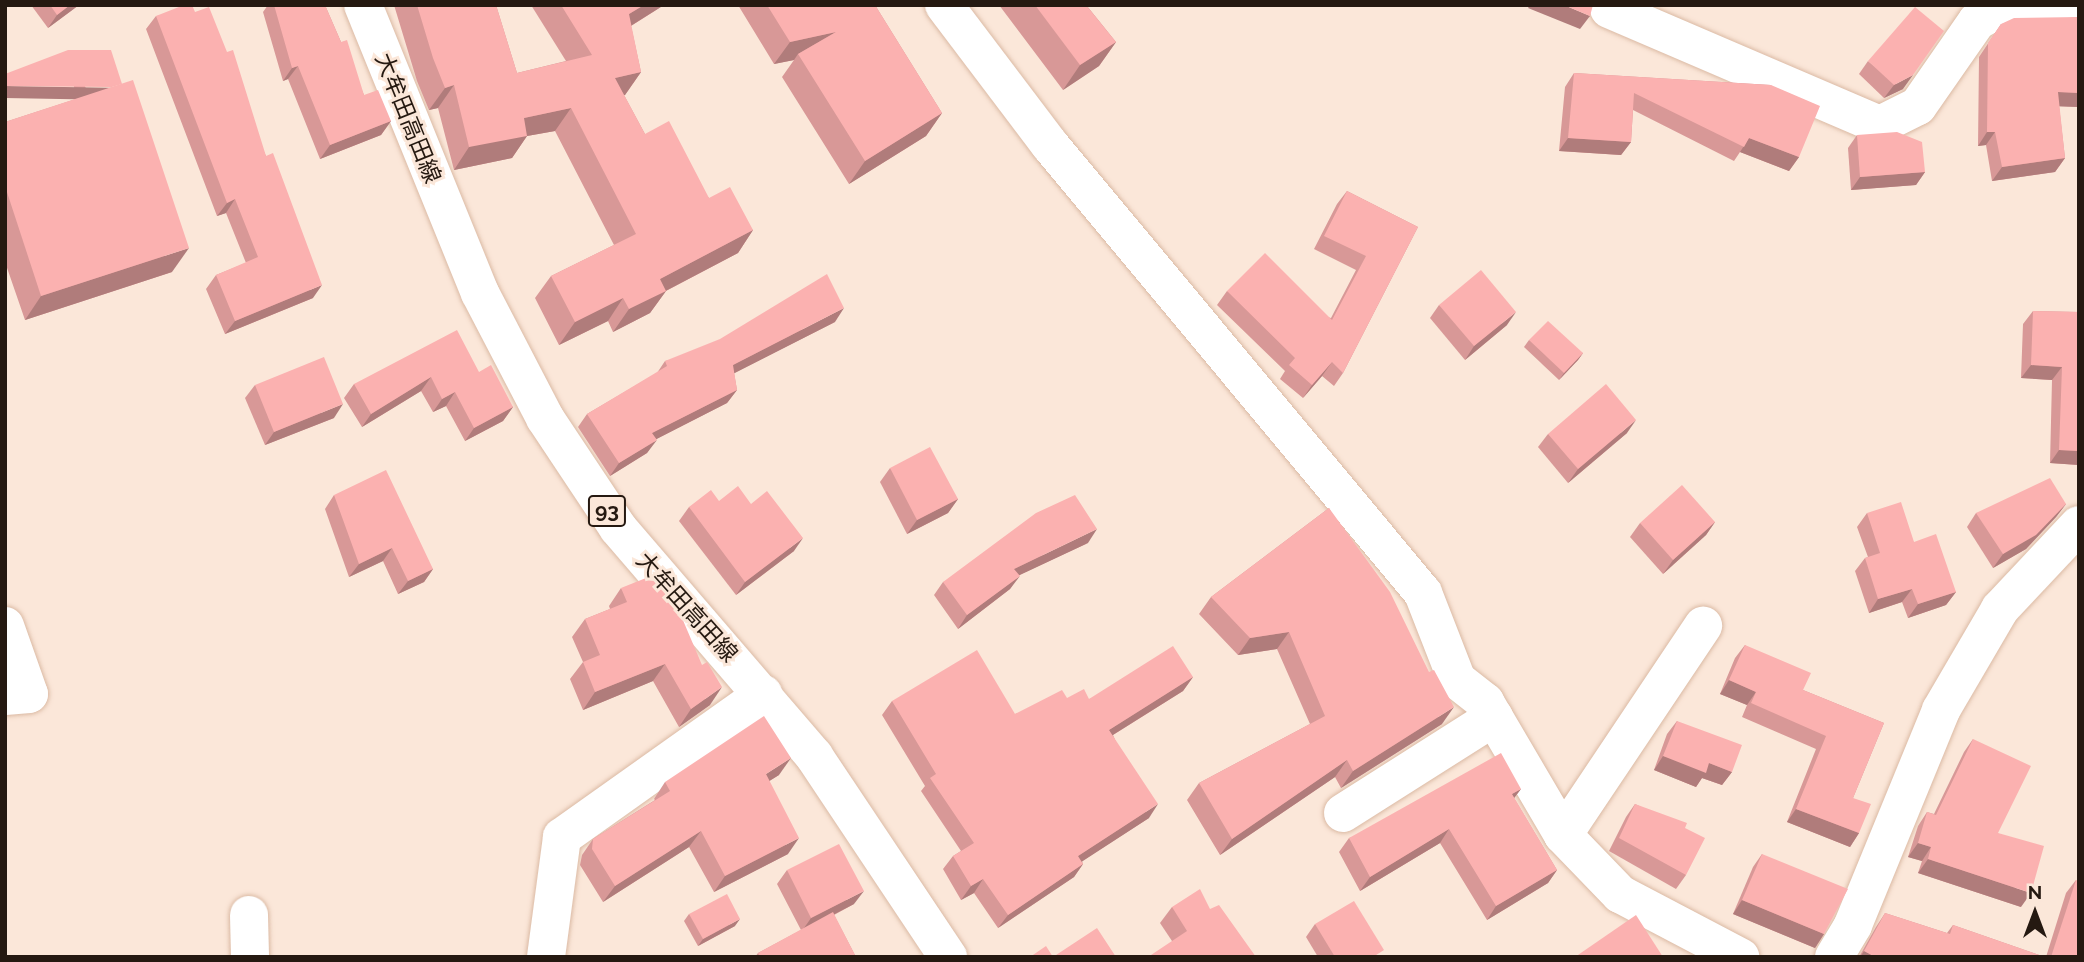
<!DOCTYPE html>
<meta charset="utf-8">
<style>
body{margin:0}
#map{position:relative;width:2084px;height:962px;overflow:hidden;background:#fbe7d9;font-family:Raleway,"Noto Sans JP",sans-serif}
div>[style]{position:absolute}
.roads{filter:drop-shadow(0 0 2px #dbbaa4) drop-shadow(0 0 2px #dbbaa4)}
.minor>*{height:38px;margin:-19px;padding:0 19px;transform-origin:19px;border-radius:19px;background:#fff}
.major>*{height:38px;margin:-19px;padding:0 19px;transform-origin:19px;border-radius:19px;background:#fff}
.wall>*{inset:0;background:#d89897}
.shaded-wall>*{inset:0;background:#b07c7b}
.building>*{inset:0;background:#fbb1b0}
span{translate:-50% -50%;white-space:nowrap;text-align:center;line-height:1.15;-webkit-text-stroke:6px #fbe7d9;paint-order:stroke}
.shield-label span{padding:2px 5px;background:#fbe7d9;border:2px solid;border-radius:5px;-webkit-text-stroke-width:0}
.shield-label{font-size:21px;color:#251911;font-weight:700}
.street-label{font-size:23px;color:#251911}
.frame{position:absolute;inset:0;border:7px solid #251911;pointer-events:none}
.north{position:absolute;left:2000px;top:878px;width:70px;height:70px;-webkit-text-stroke:5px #fbe7d9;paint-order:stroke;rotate:0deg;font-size:19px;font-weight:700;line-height:28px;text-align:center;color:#251911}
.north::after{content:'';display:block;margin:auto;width:24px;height:32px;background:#251911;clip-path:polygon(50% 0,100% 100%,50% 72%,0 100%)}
</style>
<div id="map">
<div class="roads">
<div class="minor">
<i style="left:944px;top:5px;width:176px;rotate:52.9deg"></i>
<i style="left:1050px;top:145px;width:583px;rotate:50.22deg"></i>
<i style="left:1423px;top:593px;width:93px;rotate:68.7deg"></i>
<i style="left:1457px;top:680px;width:36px;rotate:38deg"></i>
<i style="left:1485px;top:702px;width:154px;rotate:59.6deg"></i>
<i style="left:1563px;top:835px;width:82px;rotate:46deg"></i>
<i style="left:1620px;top:894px;width:136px;rotate:27.7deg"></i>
<i style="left:1609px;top:9px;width:295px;rotate:23.2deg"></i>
<i style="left:1880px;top:125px;width:42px;rotate:-26.6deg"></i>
<i style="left:1918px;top:106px;width:103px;rotate:-55.2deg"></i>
<i style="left:1977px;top:21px;width:26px;rotate:-28deg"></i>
<i style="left:2000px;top:9px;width:79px;rotate:2.9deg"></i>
<i style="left:5px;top:626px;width:72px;rotate:70.6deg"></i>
<i style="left:29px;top:694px;width:24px;rotate:175deg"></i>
<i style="left:1343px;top:813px;width:179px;rotate:-32.4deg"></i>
<i style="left:1563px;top:835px;width:252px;rotate:-56.2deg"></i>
<i style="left:249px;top:915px;width:42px;rotate:88.6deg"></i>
<i style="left:546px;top:957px;width:121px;rotate:-82.4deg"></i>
<i style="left:562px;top:837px;width:247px;rotate:-35.4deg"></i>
<i style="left:1834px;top:957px;width:37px;rotate:-59deg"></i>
<i style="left:1853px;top:925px;width:232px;rotate:-67.7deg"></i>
<i style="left:1941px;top:710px;width:117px;rotate:-59.7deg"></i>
<i style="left:2000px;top:609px;width:115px;rotate:-46.8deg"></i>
</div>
<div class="major">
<i style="left:363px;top:5px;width:311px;rotate:67.9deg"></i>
<i style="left:480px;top:293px;width:141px;rotate:62.5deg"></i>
<i style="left:545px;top:418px;width:132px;rotate:56.4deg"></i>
<i style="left:618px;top:528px;width:301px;rotate:49.3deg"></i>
<i style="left:814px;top:756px;width:242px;rotate:56.3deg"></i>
</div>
</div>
<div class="wall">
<i style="clip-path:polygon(31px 5px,79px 5px,48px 28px)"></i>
<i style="clip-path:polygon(268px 5px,325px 5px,364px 95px,391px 121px,381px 135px,320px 159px,288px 79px,283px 81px,263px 12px)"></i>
<i style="clip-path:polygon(394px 5px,496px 5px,517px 73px,566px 61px,531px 5px,664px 5px,631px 26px,641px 72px,625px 95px,624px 95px,645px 134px,709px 198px,753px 230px,738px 253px,666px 291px,650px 313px,613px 332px,608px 321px,559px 345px,535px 298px,551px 276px,614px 245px,555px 131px,527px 136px,512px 158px,454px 170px,438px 108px,429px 110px,417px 81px)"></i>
<i style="clip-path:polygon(738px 5px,875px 5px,942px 113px,926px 136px,849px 184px,782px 77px,794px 60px,774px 64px)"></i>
<i style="clip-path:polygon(999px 5px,1087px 5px,1087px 6px,1116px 42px,1099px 66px,1063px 90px)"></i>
<i style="clip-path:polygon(195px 12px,266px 156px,313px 298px,225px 334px,206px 289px,216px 275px,246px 263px,226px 213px,217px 216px,146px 29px,156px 16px)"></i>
<i style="clip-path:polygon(2079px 17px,2079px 107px,2059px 106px,2065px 158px,2055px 172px,1992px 181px,1986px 145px,1978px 146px,1979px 57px,2001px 24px)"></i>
<i style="clip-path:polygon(68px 50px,172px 272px,25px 320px,5px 262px,5px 122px,76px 99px)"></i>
<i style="clip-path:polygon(1868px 61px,1903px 89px,1884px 98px,1859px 74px)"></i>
<i style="clip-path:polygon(1574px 73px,1771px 85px,1799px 157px,1789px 171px,1740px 152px,1734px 161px,1633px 110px,1631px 142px,1621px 155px,1559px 151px,1565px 87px)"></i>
<i style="clip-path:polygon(1857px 135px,1925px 172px,1916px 185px,1851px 190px,1848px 148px)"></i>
<i style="clip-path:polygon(1347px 191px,1418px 227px,1343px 373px,1334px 386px,1322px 376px,1303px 398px,1280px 379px,1285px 371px,1217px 305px,1227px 291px,1331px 318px,1356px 270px,1314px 249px,1337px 204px)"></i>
<i style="clip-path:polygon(1439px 305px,1507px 325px,1465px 360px,1430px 318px)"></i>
<i style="clip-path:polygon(2033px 311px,2079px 312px,2079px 465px,2050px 463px,2052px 380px,2021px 378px,2023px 324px)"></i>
<i style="clip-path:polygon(835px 322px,734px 373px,737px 390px,727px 403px,656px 439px,647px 453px,610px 476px,578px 427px,587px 414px,657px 373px,665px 361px)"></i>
<i style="clip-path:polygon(1529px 340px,1583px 353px,1578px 360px,1559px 380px,1524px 347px)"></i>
<i style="clip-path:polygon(479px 372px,513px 407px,503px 421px,465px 441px,446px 406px,433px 412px,421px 391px,362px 427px,344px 398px,354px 384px)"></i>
<i style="clip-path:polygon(255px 385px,334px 418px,265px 445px,245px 398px)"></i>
<i style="clip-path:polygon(1627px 433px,1568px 483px,1538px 447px,1548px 434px)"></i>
<i style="clip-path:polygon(890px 468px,958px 499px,948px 513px,907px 534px,880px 482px)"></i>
<i style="clip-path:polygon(334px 495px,433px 569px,424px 582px,398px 594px,383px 561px,349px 577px,325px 509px)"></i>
<i style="clip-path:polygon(719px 501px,794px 551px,736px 595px,679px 521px,689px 507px)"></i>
<i style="clip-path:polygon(2066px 504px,2056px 517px,2026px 549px,1993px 568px,1967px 527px,1976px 513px)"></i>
<i style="clip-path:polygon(1329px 508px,1442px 724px,1341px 788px,1335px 777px,1220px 855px,1187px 800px,1199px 783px,1310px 724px,1277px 649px,1238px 655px,1199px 614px,1211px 597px)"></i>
<i style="clip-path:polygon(1867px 513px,1914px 542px,1956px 592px,1946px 605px,1908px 618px,1902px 602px,1869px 613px,1855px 571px,1865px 558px,1868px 557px,1857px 527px)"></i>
<i style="clip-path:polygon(1715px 522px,1706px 535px,1663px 574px,1630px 537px,1640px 523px)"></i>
<i style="clip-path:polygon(1088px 543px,1019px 575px,1010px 589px,958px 629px,934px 595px,943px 582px)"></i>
<i style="clip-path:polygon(621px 588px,710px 705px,679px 727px,653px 681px,583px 710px,570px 679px,583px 662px,572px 637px,585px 619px,610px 609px,609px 606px)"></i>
<i style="clip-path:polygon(1745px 645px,1803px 690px,1884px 723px,1853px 798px,1859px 833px,1850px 847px,1787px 822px,1816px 749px,1742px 717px,1747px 705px,1720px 694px,1735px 658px)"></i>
<i style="clip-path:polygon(1193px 677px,1183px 691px,1113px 735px,1149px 818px,1082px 861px,1083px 864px,1074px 877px,998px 928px,974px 893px,961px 900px,943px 869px,953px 856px,961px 851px,921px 791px,925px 786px,882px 715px,892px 701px,1015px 714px,1067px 698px,1089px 699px)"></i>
<i style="clip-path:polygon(1677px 721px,1732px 772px,1722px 785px,1702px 778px,1696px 787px,1654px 770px,1667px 734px)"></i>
<i style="clip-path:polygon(1973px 739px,1998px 833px,2021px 907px,1918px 873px,1922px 861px,1908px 857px,1918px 826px,1927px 812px,1934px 814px,1964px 752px)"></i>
<i style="clip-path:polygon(779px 775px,769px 781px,788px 854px,714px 892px,689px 847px,603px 902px,580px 865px,582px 855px,593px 839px,655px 800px,654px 799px,665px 782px)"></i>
<i style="clip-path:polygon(1521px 789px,1514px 798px,1557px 870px,1548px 883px,1487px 920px,1440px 843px,1360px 891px,1339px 852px,1349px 838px)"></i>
<i style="clip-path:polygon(1635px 804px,1685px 828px,1686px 875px,1676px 889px,1609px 851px,1626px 817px)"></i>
<i style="clip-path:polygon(1762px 854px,1824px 934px,1815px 948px,1733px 914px,1753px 867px)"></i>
<i style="clip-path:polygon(787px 870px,854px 904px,834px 915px,856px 957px,755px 957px,758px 953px,801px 930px,777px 884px)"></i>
<i style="clip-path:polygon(2076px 880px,2079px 957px,2046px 957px,2066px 893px)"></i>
<i style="clip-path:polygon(1172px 907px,1210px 909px,1256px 957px,1172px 941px,1160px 923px)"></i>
<i style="clip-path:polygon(1885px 913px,1947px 933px,1953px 925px,2045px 957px,1859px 957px,1876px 927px)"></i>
<i style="clip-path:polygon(689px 914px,735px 926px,698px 946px,684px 921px)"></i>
<i style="clip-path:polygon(1315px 924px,1379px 957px,1318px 957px,1306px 937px)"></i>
</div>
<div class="shaded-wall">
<i style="clip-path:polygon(70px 5px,79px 5px,48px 28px,57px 15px)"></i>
<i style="clip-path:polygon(644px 5px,664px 5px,613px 37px,629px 14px)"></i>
<i style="clip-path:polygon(1530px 5px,1564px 5px,1590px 16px,1580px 29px,1528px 8px)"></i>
<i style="clip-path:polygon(836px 32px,798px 54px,794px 60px,774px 64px,790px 42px)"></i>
<i style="clip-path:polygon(1116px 42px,1099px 66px,1063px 90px,1080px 65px)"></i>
<i style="clip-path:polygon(298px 66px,288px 79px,283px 81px,292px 68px)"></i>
<i style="clip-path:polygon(641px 72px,625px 95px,599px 100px,615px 78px)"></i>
<i style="clip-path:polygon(1913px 75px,1903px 89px,1884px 98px,1894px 85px)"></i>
<i style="clip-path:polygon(454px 85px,438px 108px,429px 110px,445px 88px)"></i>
<i style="clip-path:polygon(5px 86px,123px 88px,115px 100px,5px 98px)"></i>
<i style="clip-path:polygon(2058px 92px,2079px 93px,2079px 107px,2048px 106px)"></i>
<i style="clip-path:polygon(571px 108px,555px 131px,527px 136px,512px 158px,454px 170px,469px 147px,524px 118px)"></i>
<i style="clip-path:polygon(942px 113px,926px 136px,849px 184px,865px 161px)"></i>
<i style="clip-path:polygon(391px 121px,381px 135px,320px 159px,330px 145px)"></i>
<i style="clip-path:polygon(1987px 132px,1995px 132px,1986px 145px,1978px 146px)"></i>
<i style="clip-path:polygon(1568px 138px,1631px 142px,1621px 155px,1559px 151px)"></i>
<i style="clip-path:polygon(1749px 138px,1799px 157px,1789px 171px,1740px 152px)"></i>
<i style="clip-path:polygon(2065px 158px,2055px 172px,1992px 181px,2002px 167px)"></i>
<i style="clip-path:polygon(1925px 172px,1916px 185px,1851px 190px,1860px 177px)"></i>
<i style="clip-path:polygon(235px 199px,226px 213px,217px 216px,227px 203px)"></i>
<i style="clip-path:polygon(753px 230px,738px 253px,654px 297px,666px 291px,650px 313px,613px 332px,629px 309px,660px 279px)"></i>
<i style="clip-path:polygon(189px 248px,172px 272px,25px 320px,41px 296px)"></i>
<i style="clip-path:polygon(322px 285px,313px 298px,225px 334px,235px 321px)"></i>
<i style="clip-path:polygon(623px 298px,608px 321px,559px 345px,575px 322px)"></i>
<i style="clip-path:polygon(844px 308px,835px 322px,723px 379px,733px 365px)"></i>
<i style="clip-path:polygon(1516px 312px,1507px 325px,1465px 360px,1474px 346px)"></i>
<i style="clip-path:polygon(1583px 353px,1578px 360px,1559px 380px,1564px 373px)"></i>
<i style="clip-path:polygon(1332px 362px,1322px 376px,1303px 398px,1312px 385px)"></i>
<i style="clip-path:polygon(2031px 365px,2062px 367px,2052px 380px,2021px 378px)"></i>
<i style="clip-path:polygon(431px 377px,421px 391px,362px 427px,371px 414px)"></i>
<i style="clip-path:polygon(737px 390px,727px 403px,643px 446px,652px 433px)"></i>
<i style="clip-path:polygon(455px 392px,446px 406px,433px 412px,442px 399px)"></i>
<i style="clip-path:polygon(343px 404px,334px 418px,265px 445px,274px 432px)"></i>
<i style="clip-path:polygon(513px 407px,503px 421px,465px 441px,474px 428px)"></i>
<i style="clip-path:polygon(1636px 420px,1627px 433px,1568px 483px,1578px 469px)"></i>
<i style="clip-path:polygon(657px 440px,647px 453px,610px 476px,619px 463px)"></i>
<i style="clip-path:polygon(2059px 450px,2079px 451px,2079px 465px,2050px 463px)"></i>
<i style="clip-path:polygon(958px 499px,948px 513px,907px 534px,917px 520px)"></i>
<i style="clip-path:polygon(2066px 504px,2056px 517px,2026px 549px,1993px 568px,2003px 554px)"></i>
<i style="clip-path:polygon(1715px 522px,1706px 535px,1663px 574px,1673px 560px)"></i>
<i style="clip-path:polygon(1097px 529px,1088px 543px,1005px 582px,1014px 569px)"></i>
<i style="clip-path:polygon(803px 538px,794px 551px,736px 595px,745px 582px)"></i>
<i style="clip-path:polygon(392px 548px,383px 561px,349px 577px,359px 564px)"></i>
<i style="clip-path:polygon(433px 569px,424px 582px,398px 594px,408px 581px)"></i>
<i style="clip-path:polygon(1020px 576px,1010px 589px,958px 629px,967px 615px)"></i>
<i style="clip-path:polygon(1912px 589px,1902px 602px,1869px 613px,1878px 599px)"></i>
<i style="clip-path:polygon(1956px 592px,1946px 605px,1908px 618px,1918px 604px)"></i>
<i style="clip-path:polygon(1289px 632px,1277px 649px,1238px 655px,1250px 638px)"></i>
<i style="clip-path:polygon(665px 664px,653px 681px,583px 710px,595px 692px)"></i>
<i style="clip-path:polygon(1193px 677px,1183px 691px,1100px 743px,1109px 730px)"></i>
<i style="clip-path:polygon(1729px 680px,1756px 692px,1747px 705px,1720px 694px)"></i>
<i style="clip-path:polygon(722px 687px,710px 705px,679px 727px,691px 709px)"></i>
<i style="clip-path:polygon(1454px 707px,1442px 724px,1341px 788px,1353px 771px)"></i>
<i style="clip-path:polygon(1663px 756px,1709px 763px,1732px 772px,1722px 785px,1702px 778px,1696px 787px,1654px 770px)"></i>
<i style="clip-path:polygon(791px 758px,779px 775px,755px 790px,766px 774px)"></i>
<i style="clip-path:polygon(1347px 760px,1335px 777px,1220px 855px,1232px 839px)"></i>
<i style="clip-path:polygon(1521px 789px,1511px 802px,1512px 794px)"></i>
<i style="clip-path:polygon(1158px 804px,1149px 818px,1069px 870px,1078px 856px)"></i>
<i style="clip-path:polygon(1796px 809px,1859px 833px,1850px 847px,1787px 822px)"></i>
<i style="clip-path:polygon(1449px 829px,1440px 843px,1360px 891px,1370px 877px)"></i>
<i style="clip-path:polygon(701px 831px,689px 847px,603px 902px,615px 886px)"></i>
<i style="clip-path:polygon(799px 838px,788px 854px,714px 892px,725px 876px)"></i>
<i style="clip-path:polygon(1918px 843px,1931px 847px,1922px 861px,1908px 857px)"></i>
<i style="clip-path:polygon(1928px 859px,2031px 893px,2021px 907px,1918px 873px)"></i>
<i style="clip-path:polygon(1083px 864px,1074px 877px,998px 928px,1008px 915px)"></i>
<i style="clip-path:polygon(1557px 870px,1548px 883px,1487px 920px,1496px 906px)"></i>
<i style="clip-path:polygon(983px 879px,974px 893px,961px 900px,971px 886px)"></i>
<i style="clip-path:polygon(864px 891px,854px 904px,802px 931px,811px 918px)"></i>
<i style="clip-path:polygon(1742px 900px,1824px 934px,1815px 948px,1733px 914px)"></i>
<i style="clip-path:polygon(740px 919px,735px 926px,698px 946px,703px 939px)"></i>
<i style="clip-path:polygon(1864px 951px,1875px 956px,1860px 957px)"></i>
</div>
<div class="building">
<i style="clip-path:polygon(50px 5px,70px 5px,57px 15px)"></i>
<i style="clip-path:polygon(184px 5px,192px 5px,195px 12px,209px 7px,227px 52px,233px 50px,266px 156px,273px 153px,322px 285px,235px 321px,216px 275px,258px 257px,235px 199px,227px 203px,156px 16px)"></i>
<i style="clip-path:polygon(274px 5px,325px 5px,341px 42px,347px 40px,364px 95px,378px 90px,391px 121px,330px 145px,298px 66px,292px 68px)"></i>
<i style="clip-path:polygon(417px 5px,496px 5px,517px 73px,592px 55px,561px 5px,644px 5px,629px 14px,641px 72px,615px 78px,645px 134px,669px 121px,709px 198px,730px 187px,753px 230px,660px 279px,666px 291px,629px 309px,623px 298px,575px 322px,551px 276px,636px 234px,571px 108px,524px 118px,527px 136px,469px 147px,454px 85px,445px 88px,433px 58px)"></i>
<i style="clip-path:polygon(767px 5px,875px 5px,942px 113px,865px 161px,798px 54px,836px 32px,790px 42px)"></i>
<i style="clip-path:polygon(1035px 5px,1086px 5px,1116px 42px,1080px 65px)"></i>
<i style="clip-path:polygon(1564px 5px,1593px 5px,1590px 16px)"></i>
<i style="clip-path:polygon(1915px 7px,1944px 31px,1913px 75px,1894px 85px,1868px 61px)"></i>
<i style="clip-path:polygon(2079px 17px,2079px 93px,2058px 92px,2065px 158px,2002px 167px,1995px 132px,1987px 132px,1988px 43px,2001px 24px,2014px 18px)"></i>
<i style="clip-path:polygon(68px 50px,111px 50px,122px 84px,112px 87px,5px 86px,5px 74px)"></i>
<i style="clip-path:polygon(1574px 73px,1771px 85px,1820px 106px,1799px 157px,1749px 138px,1744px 147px,1634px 93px,1631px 142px,1568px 138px)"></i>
<i style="clip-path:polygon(133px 80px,189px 248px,41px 296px,5px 186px,5px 122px)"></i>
<i style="clip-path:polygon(1897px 132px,1922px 142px,1925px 172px,1860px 177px,1857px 135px)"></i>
<i style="clip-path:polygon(1347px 191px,1418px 227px,1343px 373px,1332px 362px,1312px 385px,1289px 365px,1295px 358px,1227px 291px,1265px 253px,1332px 320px,1366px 256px,1324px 236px)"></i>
<i style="clip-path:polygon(1481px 270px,1516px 312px,1474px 346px,1439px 305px)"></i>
<i style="clip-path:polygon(827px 274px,844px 308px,733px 365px,737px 390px,652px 433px,657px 440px,619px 463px,587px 414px,667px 366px,665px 361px,720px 339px)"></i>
<i style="clip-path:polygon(2033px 311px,2079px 312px,2079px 451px,2059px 450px,2062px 367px,2031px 365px)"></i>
<i style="clip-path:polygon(1548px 321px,1583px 353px,1564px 373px,1529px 340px)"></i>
<i style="clip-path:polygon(457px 330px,479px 372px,491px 365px,513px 407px,474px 428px,455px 392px,442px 399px,431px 377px,371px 414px,354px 384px)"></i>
<i style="clip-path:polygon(324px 357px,343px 404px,274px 432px,255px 385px)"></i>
<i style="clip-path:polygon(1606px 384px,1636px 420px,1578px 469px,1548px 434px)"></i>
<i style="clip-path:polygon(930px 447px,958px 499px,917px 520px,890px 468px)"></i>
<i style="clip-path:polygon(386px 470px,433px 569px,408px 581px,392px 548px,359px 564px,334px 495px)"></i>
<i style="clip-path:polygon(2050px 478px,2066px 504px,2036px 535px,2003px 554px,1976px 513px)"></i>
<i style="clip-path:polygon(1682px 485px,1715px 522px,1673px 560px,1640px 523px)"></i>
<i style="clip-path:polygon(738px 486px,751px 504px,767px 491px,803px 538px,745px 582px,689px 507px,711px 490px,719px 501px)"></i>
<i style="clip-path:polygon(1075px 495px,1097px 529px,1014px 569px,1020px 576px,967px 615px,943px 582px,1036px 513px)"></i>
<i style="clip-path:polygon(1901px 502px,1914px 542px,1936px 534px,1956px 592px,1918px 604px,1912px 589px,1878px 599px,1865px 558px,1880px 553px,1867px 513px)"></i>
<i style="clip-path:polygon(1329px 508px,1390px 592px,1429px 672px,1434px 670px,1454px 707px,1353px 771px,1347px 760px,1232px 839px,1199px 783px,1325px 716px,1289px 632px,1250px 638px,1211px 597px)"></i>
<i style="clip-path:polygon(656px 574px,671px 592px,702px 665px,707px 662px,722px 687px,691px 709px,665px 664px,595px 692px,583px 662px,600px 655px,585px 619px,627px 602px,621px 588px)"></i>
<i style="clip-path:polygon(1745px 645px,1811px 673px,1803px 690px,1884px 723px,1853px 798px,1871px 804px,1859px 833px,1796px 809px,1826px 736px,1751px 703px,1756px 692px,1729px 680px)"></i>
<i style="clip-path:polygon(1173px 646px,1193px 677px,1109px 730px,1158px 804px,1078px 856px,1083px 864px,1008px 915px,983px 879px,971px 886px,953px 856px,974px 843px,930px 778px,936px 774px,892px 701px,977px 650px,1015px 714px,1062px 690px,1067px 698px,1084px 689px,1089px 699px)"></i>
<i style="clip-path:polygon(764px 716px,791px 758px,766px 774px,799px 838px,725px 876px,701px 831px,615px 886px,592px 849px,593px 839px,670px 791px,665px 782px)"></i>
<i style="clip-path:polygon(1677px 721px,1742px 745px,1732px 772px,1709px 763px,1706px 773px,1663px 756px)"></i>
<i style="clip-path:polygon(1973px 739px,2031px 766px,1998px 833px,2044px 846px,2031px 893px,1928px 859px,1931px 847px,1918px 843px,1927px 812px,1936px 815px)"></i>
<i style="clip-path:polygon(1501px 753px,1521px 789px,1512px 794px,1557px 870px,1496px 906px,1449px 829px,1370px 877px,1349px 838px)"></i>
<i style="clip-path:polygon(1635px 804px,1687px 823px,1685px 828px,1705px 838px,1686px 875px,1619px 838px)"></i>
<i style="clip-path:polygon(839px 844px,864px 891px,811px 918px,787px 870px)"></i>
<i style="clip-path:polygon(1762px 854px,1848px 889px,1824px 934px,1742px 900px)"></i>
<i style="clip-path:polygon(2076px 880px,2079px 881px,2079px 957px,2051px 957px)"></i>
<i style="clip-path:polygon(1200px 889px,1210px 909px,1219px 905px,1256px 957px,1148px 957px,1187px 931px,1172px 907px)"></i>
<i style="clip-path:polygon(727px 894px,740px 919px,703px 939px,689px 914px)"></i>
<i style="clip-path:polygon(1354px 901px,1384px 950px,1373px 957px,1335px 957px,1315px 924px)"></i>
<i style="clip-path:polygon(833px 912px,856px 957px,760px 957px,758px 953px)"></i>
<i style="clip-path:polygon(1885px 913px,1950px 934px,1953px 925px,2045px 957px,1875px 957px,1864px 951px)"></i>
<i style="clip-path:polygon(1636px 915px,1663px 957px,1575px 957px)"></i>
<i style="clip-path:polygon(1097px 928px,1116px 957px,1030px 957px,1046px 946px,1053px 957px)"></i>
</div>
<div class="shield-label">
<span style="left:607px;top:511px">93</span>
</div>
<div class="street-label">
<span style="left:408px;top:118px;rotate:68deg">大牟田高田線</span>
<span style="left:687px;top:607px;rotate:48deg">大牟田高田線</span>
</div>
<div class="frame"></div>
<div class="north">N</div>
</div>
